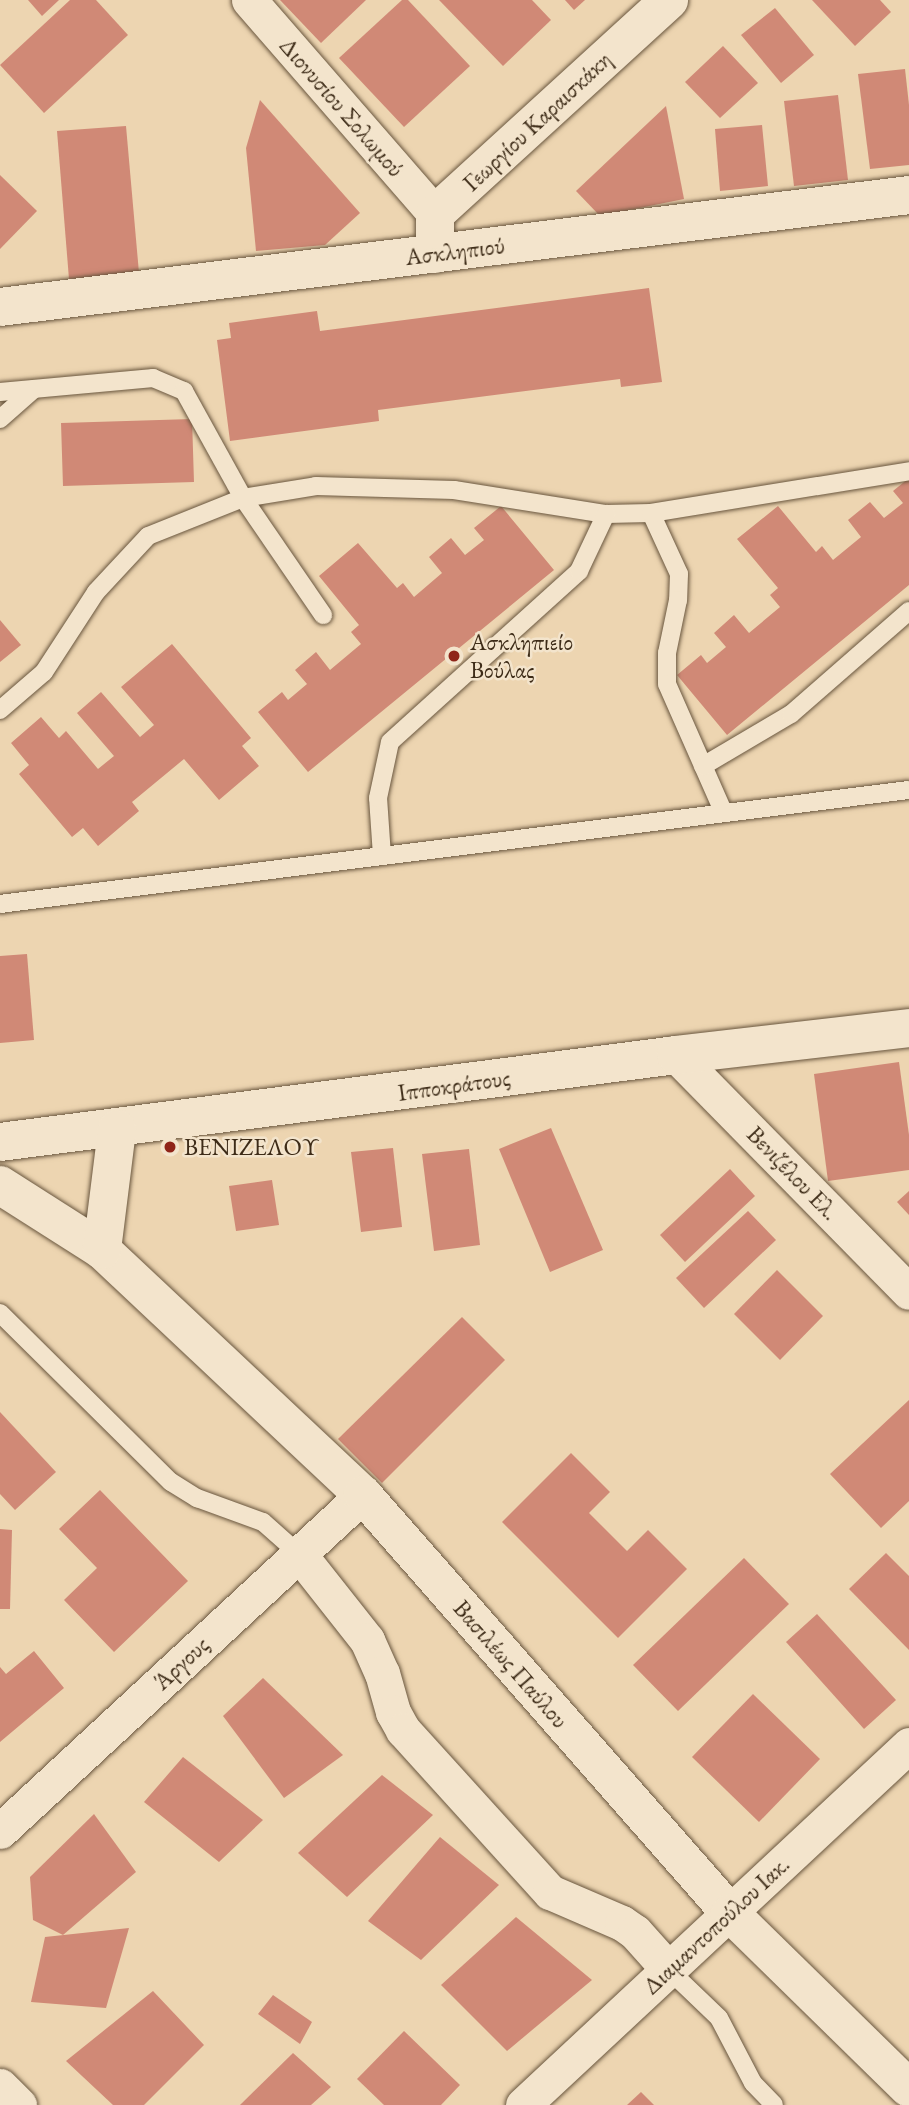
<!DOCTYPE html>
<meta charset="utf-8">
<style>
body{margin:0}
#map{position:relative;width:909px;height:2105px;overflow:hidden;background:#edd5b1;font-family:"EB Garamond",serif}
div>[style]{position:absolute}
.building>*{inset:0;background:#d08976}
.roads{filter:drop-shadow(0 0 2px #69563e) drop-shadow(0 0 2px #69563e)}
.service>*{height:18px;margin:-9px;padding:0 9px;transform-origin:9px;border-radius:9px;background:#f3e4cc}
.minor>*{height:35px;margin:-17.5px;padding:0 17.5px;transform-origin:17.5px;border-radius:17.5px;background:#f3e4cc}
.tertiary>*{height:38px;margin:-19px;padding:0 19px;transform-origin:19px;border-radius:19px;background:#f3e4cc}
.dots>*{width:19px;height:19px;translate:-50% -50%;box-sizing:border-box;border:4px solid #f3e4cc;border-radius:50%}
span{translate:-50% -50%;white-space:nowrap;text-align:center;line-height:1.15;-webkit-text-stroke:5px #f3e4cc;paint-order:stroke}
.street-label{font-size:24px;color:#3d2b17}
.poi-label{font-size:24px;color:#3d2b17}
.left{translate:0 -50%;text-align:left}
</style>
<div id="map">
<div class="building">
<i style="clip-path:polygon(28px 0,59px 0,42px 16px)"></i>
<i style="clip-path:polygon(70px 0,96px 0,128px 35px,44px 113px,0 65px)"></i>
<i style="clip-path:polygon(280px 0,366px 0,321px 43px)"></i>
<i style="clip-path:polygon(402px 0,408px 0,470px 66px,404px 127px,339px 58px)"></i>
<i style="clip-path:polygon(439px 0,532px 0,551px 20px,503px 66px)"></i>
<i style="clip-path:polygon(565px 0,585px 0,574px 10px)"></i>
<i style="clip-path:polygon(812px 0,880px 0,891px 12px,855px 46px)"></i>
<i style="clip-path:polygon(775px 8px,814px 55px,781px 83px,741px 35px)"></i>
<i style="clip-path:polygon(723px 46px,758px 83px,720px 118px,685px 82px)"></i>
<i style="clip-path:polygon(905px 69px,909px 105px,909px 165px,870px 169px,858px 74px)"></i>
<i style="clip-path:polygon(838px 95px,848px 180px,794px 186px,784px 101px)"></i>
<i style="clip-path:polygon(260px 100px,360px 213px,325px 245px,256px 251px,246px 148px)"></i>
<i style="clip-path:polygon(666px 106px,684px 199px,600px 216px,576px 191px)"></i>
<i style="clip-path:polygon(762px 125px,768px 186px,720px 191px,715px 129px)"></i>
<i style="clip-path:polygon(126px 126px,139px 273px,69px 279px,57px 131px)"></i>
<i style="clip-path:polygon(0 175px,37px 211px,0 249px)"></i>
<i style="clip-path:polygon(649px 288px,662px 382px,621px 387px,620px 379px,378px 410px,379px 421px,230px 441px,217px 340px,231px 338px,229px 323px,317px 311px,320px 331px)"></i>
<i style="clip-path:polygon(192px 419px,194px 482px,63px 486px,61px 423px)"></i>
<i style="clip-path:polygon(909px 478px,909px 585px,727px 735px,677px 675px,701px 655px,707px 663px,726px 647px,714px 633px,734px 615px,749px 633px,780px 607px,770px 595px,778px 588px,737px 539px,778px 506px,816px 552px,822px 546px,833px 560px,861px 537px,848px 520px,870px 502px,884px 518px,903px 503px,893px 491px)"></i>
<i style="clip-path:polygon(501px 506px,554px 570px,308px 772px,258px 712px,282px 692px,288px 700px,307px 684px,295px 670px,316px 652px,330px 670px,361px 644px,351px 632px,359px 625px,319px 576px,358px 543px,397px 588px,403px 583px,414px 597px,442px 573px,429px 557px,451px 538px,465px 555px,484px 540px,474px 528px)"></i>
<i style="clip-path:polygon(0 620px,21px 645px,0 662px)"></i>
<i style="clip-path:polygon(172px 644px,251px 738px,242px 746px,259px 766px,219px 800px,184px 759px,132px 802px,139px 811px,98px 846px,83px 828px,72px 837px,19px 774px,29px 765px,11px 743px,41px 717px,59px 738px,66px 731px,98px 769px,114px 756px,77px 713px,101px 692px,140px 737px,154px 725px,121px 687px)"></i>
<i style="clip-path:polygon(27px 954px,34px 1040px,0 1043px,0 956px)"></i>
<i style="clip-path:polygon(899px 1062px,909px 1135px,909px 1170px,828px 1181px,814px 1074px)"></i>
<i style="clip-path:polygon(551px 1128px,603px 1250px,550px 1272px,499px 1149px)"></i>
<i style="clip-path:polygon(393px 1148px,402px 1227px,361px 1232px,351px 1152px)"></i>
<i style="clip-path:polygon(469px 1149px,480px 1245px,434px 1251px,422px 1154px)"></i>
<i style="clip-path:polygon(730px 1169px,755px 1196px,685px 1262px,660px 1235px)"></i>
<i style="clip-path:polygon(272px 1180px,279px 1225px,236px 1231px,229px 1186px)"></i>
<i style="clip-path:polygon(909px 1191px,909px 1215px,897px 1202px)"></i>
<i style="clip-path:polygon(748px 1211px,776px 1240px,704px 1308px,676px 1278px)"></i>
<i style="clip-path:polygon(777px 1270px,823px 1316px,780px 1360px,734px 1314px)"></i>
<i style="clip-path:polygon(462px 1317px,505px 1360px,382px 1483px,338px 1439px)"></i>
<i style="clip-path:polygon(909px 1400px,909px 1501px,881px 1528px,830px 1474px)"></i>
<i style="clip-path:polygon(0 1412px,56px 1472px,15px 1510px,0 1494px)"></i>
<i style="clip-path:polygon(571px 1453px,610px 1492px,589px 1513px,627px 1551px,648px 1530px,687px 1569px,618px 1638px,502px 1522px)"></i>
<i style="clip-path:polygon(100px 1490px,188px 1581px,114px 1652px,64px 1600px,97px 1568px,59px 1529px)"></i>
<i style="clip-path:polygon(0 1529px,12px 1530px,10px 1609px,0 1609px)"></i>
<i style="clip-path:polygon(886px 1553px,909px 1576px,909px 1650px,849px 1589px)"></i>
<i style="clip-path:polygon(744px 1558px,789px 1604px,678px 1711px,633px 1665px)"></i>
<i style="clip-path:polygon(817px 1614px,896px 1700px,864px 1729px,786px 1642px)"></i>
<i style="clip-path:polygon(34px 1651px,64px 1688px,0 1742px,0 1667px,6px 1674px)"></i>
<i style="clip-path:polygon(263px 1678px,343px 1755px,284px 1798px,223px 1716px)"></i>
<i style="clip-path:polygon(753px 1694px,820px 1759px,759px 1822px,692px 1757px)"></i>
<i style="clip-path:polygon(183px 1757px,263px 1820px,219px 1862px,144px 1802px)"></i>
<i style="clip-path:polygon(382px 1775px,433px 1815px,347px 1897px,298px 1853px)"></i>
<i style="clip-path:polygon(94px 1814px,136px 1872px,63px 1935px,33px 1920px,30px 1877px)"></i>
<i style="clip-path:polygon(440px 1837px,499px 1885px,421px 1960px,368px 1921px)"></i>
<i style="clip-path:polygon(516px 1917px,592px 1980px,507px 2051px,441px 1985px)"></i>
<i style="clip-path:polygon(129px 1928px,106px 2008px,31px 2002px,45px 1937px)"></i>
<i style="clip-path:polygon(153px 1991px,204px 2045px,144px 2105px,113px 2105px,66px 2061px)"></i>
<i style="clip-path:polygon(273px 1995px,312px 2022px,300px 2044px,258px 2014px)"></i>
<i style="clip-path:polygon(404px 2031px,460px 2085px,441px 2105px,384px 2105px,357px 2079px)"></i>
<i style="clip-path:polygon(293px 2053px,331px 2087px,311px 2105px,240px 2105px)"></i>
<i style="clip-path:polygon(641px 2092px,654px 2105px,627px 2105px)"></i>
</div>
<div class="roads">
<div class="service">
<i style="left:0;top:392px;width:154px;rotate:-5.2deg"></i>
<i style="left:153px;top:378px;width:34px;rotate:23deg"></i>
<i style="left:184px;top:391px;width:122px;rotate:61.1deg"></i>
<i style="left:243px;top:498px;width:142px;rotate:55.6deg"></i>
<i style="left:0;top:419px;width:45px;rotate:-41.4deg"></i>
<i style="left:651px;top:513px;width:67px;rotate:65.3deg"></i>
<i style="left:679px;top:574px;width:26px;rotate:92deg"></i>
<i style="left:678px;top:600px;width:54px;rotate:101.7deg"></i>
<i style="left:667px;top:653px;width:31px;rotate:90deg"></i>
<i style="left:667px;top:684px;width:141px;rotate:66.2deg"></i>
<i style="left:0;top:710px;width:58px;rotate:-40.8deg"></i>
<i style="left:44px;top:672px;width:95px;rotate:-57deg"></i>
<i style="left:96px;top:592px;width:76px;rotate:-47.1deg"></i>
<i style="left:148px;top:536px;width:102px;rotate:-21.8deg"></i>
<i style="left:243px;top:498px;width:74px;rotate:-9.3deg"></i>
<i style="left:316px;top:486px;width:138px;rotate:1.7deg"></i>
<i style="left:454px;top:490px;width:154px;rotate:9deg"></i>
<i style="left:606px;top:514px;width:45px;rotate:-1.3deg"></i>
<i style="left:651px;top:513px;width:261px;rotate:-9.2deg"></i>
<i style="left:703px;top:766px;width:102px;rotate:-30.6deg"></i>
<i style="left:791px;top:714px;width:157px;rotate:-41.1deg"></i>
<i style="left:382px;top:856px;width:58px;rotate:-93.9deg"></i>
<i style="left:378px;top:798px;width:57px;rotate:-77.9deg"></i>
<i style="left:390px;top:742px;width:255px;rotate:-42.1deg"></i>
<i style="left:579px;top:571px;width:63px;rotate:-64.7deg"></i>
<i style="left:0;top:904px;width:916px;rotate:-7.15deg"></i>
<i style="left:0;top:1313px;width:240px;rotate:44.7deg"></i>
<i style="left:171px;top:1482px;width:31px;rotate:32deg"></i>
<i style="left:197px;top:1498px;width:70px;rotate:20deg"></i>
<i style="left:263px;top:1522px;width:48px;rotate:41.6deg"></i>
<i style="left:669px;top:1970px;width:69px;rotate:43.8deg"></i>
<i style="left:719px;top:2018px;width:73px;rotate:62.4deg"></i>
<i style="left:753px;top:2083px;width:30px;rotate:46deg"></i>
</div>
<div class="minor">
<i style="left:249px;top:0;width:284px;rotate:49deg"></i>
<i style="left:676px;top:1055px;width:332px;rotate:45.5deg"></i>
<i style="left:299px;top:1554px;width:110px;rotate:51.7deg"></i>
<i style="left:367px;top:1640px;width:36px;rotate:66deg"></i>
<i style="left:382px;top:1673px;width:41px;rotate:74.2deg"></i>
<i style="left:393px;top:1712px;width:21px;rotate:61deg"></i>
<i style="left:403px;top:1730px;width:219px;rotate:47.8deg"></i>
<i style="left:550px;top:1892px;width:78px;rotate:23.3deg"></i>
<i style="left:622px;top:1923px;width:16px;rotate:35deg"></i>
<i style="left:635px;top:1932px;width:51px;rotate:48.2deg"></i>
<i style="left:0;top:1831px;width:495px;rotate:-42.8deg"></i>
<i style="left:0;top:2086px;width:27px;rotate:45deg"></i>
<i style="left:523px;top:2105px;width:528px;rotate:-43deg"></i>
</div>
<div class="tertiary">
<i style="left:435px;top:254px;width:40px;rotate:-90deg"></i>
<i style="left:435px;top:214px;width:317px;rotate:-42.4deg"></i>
<i style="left:0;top:307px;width:916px;rotate:-7.02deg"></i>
<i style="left:0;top:1142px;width:682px;rotate:-7.33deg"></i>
<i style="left:676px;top:1055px;width:235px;rotate:-6.6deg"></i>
<i style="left:0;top:1185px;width:121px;rotate:32.5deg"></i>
<i style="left:102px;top:1250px;width:358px;rotate:43.2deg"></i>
<i style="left:363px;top:1495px;width:556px;rotate:48.72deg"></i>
<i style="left:730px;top:1913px;width:250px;rotate:44.4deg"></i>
<i style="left:102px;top:1250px;width:122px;rotate:-82.9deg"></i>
</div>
</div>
<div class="dots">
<i style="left:454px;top:656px;background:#8f2418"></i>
<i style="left:170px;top:1147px;background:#8f2418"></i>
</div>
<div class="street-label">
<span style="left:342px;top:107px;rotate:49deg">Διονυσίου Σολωμού</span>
<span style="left:537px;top:121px;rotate:-43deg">Γεωργίου Καραισκάκη</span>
<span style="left:455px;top:251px;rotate:-7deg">Ασκληπιού</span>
<span style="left:454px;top:1085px;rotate:-8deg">Ιπποκράτους</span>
<span style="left:793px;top:1173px;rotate:46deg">Βενιζέλου Ελ.</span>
<span style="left:181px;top:1663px;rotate:-43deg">Άργους</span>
<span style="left:511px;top:1664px;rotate:49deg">Βασιλέως Παύλου</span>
<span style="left:716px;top:1925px;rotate:-43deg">Διαμαντοπούλου Ιακ.</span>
</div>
<div class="poi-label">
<span class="left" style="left:470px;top:656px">Ασκληπιείο<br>Βούλας</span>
<span class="left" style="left:184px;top:1147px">ΒΕΝΙΖΕΛΟΥ</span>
</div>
</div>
